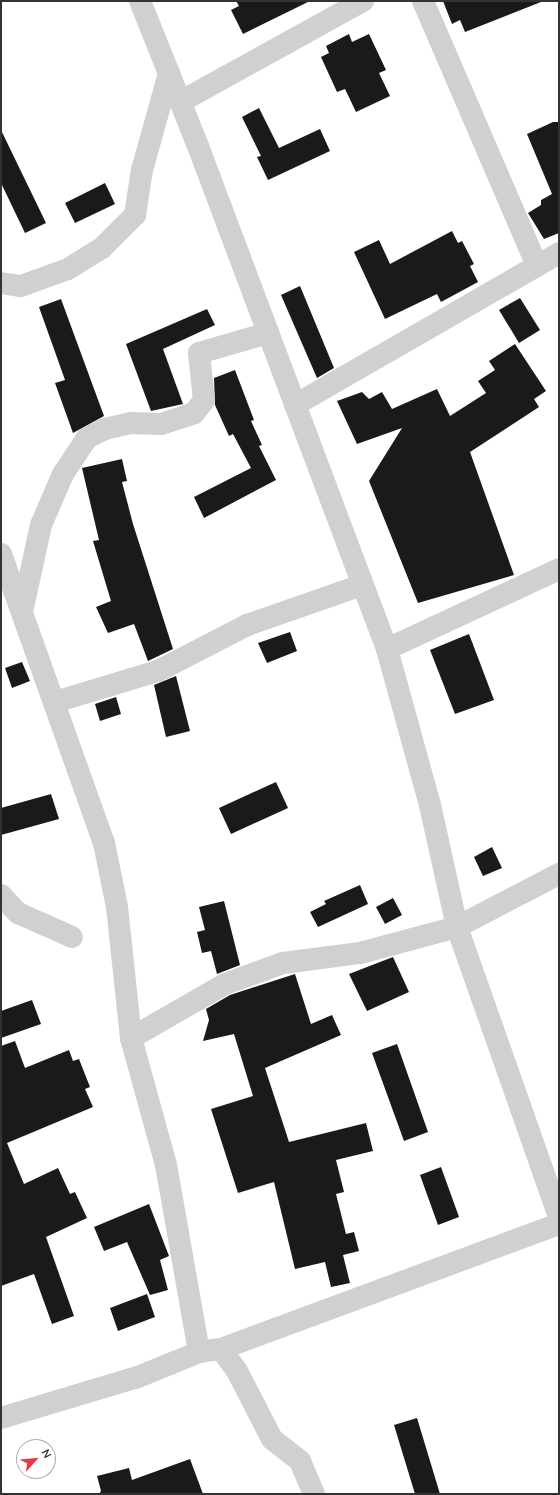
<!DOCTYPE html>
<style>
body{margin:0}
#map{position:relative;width:560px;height:1495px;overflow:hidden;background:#fff;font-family:"Nunito Sans",sans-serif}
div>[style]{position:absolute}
.building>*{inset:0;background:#1a1a1a}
.street>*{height:22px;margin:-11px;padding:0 11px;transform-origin:11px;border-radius:11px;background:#d0d0d0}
span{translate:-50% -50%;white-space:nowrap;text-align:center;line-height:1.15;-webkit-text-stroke:4px #fff;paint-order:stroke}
.frame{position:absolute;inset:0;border:2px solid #333;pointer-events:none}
.north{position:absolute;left:16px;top:1439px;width:40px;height:40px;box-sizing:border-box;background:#fff;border:1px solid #adadad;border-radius:50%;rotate:63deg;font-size:11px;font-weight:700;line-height:16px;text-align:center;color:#333}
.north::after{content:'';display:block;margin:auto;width:14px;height:18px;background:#e63946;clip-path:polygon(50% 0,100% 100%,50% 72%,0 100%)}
</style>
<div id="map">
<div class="building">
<i style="clip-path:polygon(236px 1px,310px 1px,243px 34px,231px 10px,239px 6px)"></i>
<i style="clip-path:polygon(443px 1px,540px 1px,541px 2px,465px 32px,460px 20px,452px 24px)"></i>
<i style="clip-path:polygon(349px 34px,352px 42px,369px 34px,386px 70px,379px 73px,390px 96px,356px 112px,345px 89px,337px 92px,321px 57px,329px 53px,326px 46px)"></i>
<i style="clip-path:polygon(259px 108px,279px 148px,320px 129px,330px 151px,268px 180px,257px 157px,261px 156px,242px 117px)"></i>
<i style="clip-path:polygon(553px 122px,559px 122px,559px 233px,544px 239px,528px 213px,541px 205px,541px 200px,552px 194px,527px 134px)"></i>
<i style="clip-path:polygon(1px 130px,46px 223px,25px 233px,1px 183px)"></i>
<i style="clip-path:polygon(105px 183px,115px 204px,75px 223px,65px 203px)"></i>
<i style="clip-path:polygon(452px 231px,458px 243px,462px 241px,474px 264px,470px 266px,478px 282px,441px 302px,437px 294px,385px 319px,354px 252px,379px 240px,390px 264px)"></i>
<i style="clip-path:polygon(300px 286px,334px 368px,317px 378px,281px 295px)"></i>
<i style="clip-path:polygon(520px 298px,540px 330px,519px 343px,499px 310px)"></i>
<i style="clip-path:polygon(61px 299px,104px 416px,73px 433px,55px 383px,65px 380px,39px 307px)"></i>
<i style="clip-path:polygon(207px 309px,215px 325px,163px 349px,183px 404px,151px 411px,126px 344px)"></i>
<i style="clip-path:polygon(515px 344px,546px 391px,534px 399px,539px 407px,470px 452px,514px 575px,418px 603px,369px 481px,402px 428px,357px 444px,337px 401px,362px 392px,369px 399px,382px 392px,392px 409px,437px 389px,450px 416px,486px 393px,478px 381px,495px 370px,489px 361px)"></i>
<i style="clip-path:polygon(235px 370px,254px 420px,251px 421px,262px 445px,259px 446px,276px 480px,204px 518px,194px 497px,251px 468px,233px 434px,229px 436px,215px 405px,214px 378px)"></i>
<i style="clip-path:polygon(122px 459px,127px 481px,122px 482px,133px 524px,173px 649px,148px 661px,134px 624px,108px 633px,96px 607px,111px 601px,93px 541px,99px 540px,82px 468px)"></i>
<i style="clip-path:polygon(290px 632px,297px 651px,267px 663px,258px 643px)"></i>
<i style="clip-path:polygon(469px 634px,494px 700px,455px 714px,430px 650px)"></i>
<i style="clip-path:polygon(22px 662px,30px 681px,12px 688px,5px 668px)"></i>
<i style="clip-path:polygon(176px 676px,190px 731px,166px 737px,154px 685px)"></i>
<i style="clip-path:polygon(116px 697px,121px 714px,100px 721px,95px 704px)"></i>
<i style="clip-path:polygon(276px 782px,288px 808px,231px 834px,219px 808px)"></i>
<i style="clip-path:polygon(51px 794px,59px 819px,1px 835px,1px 808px)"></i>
<i style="clip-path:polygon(492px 847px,502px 868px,483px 876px,474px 857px)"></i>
<i style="clip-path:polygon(360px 885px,368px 904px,318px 927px,310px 912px,326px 904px,324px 901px)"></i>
<i style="clip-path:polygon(393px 898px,402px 915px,385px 924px,376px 907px)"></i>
<i style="clip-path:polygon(224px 901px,240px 965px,217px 974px,211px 951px,202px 953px,197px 932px,205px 930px,199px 907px)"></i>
<i style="clip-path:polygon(393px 957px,409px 992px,367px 1011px,349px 974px)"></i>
<i style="clip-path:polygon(295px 974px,311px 1024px,332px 1015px,341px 1035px,265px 1068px,289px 1142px,366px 1123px,373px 1151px,336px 1160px,344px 1192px,336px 1194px,346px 1234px,354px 1232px,359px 1251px,343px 1255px,350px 1283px,331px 1287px,325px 1262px,295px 1269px,274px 1182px,238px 1193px,211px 1109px,253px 1096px,234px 1034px,203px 1041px,209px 1020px,206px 1009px,230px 995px)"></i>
<i style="clip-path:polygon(32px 1000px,41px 1024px,1px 1038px,1px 1011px)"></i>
<i style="clip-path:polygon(15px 1041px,25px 1068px,69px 1050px,73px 1061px,79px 1059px,90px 1087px,85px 1089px,93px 1107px,7px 1143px,24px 1184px,58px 1168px,70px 1194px,75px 1192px,87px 1218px,46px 1237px,74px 1316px,52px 1324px,34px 1274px,1px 1286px,1px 1046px)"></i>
<i style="clip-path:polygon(397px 1044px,428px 1132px,404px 1141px,372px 1053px)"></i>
<i style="clip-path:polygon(441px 1167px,459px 1217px,438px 1225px,420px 1175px)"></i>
<i style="clip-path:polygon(149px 1204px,169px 1256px,160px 1260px,168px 1290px,150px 1295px,127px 1242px,104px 1251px,94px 1227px)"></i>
<i style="clip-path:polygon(147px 1294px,155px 1317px,118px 1331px,110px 1308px)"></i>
<i style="clip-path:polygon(417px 1418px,440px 1494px,415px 1494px,394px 1425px)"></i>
<i style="clip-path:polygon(190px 1459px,203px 1494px,99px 1494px,101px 1491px,97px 1476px,129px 1468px,132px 1480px)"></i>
</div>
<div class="street">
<i style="left:140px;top:1px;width:156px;rotate:68.2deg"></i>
<i style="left:198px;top:146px;width:537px;rotate:69.41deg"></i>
<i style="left:387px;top:649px;width:162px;rotate:74.6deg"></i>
<i style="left:430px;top:805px;width:125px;rotate:77.5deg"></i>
<i style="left:457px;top:927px;width:307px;rotate:70.6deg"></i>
<i style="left:423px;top:1px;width:288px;rotate:66.7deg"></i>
<i style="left:180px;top:102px;width:209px;rotate:-28.9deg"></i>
<i style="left:1px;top:283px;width:20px;rotate:9deg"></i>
<i style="left:21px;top:286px;width:50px;rotate:-19.9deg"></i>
<i style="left:68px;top:269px;width:40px;rotate:-32deg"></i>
<i style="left:102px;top:248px;width:47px;rotate:-45deg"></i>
<i style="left:135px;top:215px;width:46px;rotate:-81.2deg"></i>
<i style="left:142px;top:170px;width:101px;rotate:-74.4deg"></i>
<i style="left:295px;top:405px;width:305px;rotate:-29.9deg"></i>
<i style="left:1px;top:554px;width:307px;rotate:70.4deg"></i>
<i style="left:104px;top:843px;width:65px;rotate:78.5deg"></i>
<i style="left:117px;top:907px;width:132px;rotate:83.9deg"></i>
<i style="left:131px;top:1038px;width:132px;rotate:74.6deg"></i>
<i style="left:166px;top:1165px;width:190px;rotate:80deg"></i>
<i style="left:22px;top:612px;width:89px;rotate:-77.7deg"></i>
<i style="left:41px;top:525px;width:56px;rotate:-66.7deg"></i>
<i style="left:63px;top:474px;width:43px;rotate:-56.3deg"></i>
<i style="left:87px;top:438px;width:20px;rotate:-27deg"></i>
<i style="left:105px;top:429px;width:26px;rotate:-13deg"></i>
<i style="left:130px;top:423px;width:31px;rotate:2deg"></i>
<i style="left:161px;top:424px;width:35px;rotate:-18deg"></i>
<i style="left:194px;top:413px;width:16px;rotate:-52deg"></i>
<i style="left:204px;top:400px;width:47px;rotate:-96.1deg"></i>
<i style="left:199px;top:353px;width:72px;rotate:-16.2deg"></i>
<i style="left:387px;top:649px;width:190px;rotate:-24.9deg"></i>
<i style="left:55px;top:702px;width:108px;rotate:-16.8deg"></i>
<i style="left:158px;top:671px;width:100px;rotate:-27.3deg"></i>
<i style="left:247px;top:625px;width:122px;rotate:-19.2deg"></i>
<i style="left:1px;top:895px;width:25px;rotate:47deg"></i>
<i style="left:18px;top:913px;width:59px;rotate:24deg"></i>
<i style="left:131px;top:1038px;width:108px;rotate:-29.9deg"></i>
<i style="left:225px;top:984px;width:62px;rotate:-19.9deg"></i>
<i style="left:283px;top:963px;width:78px;rotate:-7.4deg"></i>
<i style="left:360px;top:953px;width:100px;rotate:-15deg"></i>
<i style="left:457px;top:927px;width:115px;rotate:-27.5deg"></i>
<i style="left:221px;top:1349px;width:27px;rotate:54deg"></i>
<i style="left:237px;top:1371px;width:76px;rotate:62.8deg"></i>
<i style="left:272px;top:1439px;width:36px;rotate:38deg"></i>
<i style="left:300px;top:1461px;width:36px;rotate:67deg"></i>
<i style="left:1px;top:1418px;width:143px;rotate:-16.7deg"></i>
<i style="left:138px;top:1377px;width:66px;rotate:-22.3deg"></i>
<i style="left:199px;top:1352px;width:22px;rotate:-8deg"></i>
<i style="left:221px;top:1349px;width:360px;rotate:-20.3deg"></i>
</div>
<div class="frame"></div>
<div class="north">N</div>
</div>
